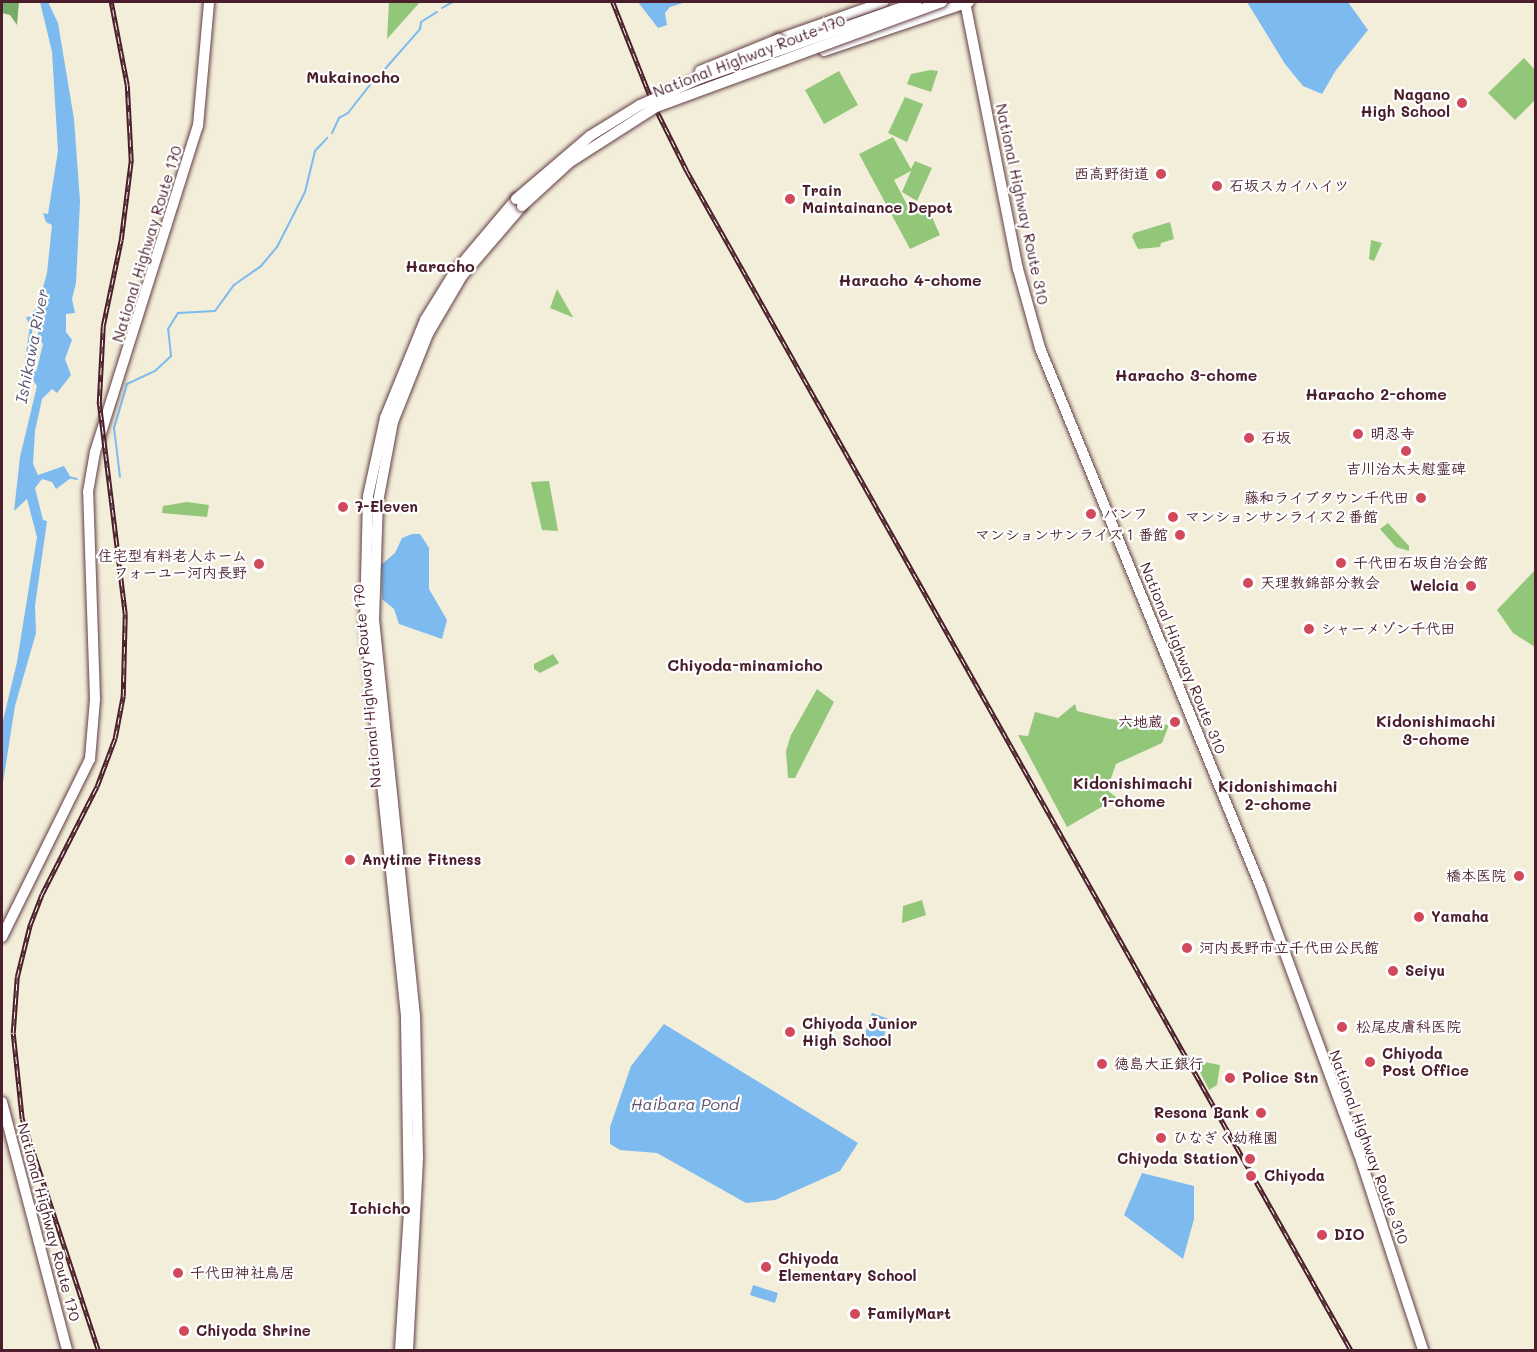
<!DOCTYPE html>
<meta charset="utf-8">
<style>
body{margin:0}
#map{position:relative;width:1537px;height:1352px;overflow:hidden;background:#f3eeda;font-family:Mali,"Klee One",sans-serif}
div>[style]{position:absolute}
.green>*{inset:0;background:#92c779}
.forest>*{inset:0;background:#75ac69}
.water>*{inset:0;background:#7cbaef}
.stream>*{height:2px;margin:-1px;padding:0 1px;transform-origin:1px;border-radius:1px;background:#7cbaef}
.roads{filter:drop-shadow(0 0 2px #633e45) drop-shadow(0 0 2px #633e45)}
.trunk>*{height:10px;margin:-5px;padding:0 5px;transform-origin:5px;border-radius:5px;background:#fff}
.rail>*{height:4.5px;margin-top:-2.25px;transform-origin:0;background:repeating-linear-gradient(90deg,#fff 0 7px,#4a1f2b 0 14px);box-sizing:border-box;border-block:2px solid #4a1f2b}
.bridges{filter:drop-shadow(0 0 2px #633e45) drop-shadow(0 0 2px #633e45)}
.trunk-bridge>*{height:10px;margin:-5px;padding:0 5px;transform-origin:5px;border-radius:5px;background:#fff}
.dots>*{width:16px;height:16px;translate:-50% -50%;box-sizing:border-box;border:3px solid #fff;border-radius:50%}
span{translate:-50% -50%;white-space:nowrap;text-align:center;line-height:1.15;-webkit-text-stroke:4.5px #fff;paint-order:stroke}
.street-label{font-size:15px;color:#4a1f2b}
.poi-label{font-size:15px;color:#4a1f2b;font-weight:700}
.right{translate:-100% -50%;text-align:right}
.left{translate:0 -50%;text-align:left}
.neighbourhood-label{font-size:16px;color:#4a1f2b;font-weight:700}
.water-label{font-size:16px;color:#5c5570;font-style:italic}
.frame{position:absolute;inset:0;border:3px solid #4a1f2b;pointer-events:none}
</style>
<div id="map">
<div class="green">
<i style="clip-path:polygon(389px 2px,420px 2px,387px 39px)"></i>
<i style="clip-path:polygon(1524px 58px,1535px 70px,1535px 100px,1515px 120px,1488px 93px)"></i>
<i style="clip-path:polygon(930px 70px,938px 71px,931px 92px,907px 84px,911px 74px)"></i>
<i style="clip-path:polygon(839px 71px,858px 105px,824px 124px,805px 90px)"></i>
<i style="clip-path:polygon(905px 97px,923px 104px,907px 142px,888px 133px)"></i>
<i style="clip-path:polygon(893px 137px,911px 169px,915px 161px,932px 168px,917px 201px,902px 192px,911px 171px,894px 180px,912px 214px,927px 206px,940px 235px,910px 249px,859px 154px)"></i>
<i style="clip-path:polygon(1170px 222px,1174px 239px,1161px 243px,1160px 247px,1138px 249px,1132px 237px,1134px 233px)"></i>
<i style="clip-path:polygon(1371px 240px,1382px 243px,1374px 261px,1369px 259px)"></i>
<i style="clip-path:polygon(557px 289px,573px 317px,572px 317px,550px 308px)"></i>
<i style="clip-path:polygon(549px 481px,555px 514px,558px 531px,542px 530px,531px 482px)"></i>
<i style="clip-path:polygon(187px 502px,209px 505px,207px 517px,162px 513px,163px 506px)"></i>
<i style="clip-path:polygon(1388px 523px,1409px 546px,1409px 551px,1396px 547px,1380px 529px)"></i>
<i style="clip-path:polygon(1535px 570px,1535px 647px,1513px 633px,1497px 610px)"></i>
<i style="clip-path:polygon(553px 654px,559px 663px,540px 673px,534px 669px,534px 664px)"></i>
<i style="clip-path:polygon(817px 689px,834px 702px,795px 778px,788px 778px,786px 751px,791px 735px)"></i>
<i style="clip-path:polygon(1075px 704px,1077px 711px,1110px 719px,1169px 725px,1162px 743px,1116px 764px,1107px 790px,1117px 798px,1067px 827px,1018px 735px,1028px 736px,1035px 712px,1058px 718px)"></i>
<i style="clip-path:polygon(922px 900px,926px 915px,902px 923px,903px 906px)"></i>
<i style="clip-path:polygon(1194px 1060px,1220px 1065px,1217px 1085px,1209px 1090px)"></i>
</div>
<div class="forest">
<i style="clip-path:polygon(3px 2px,19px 2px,17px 25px,10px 15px,2px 13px)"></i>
</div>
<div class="water">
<i style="clip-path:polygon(evenodd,40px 2px,48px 2px,58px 23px,74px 119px,80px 201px,76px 283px,72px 299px,75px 313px,66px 314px,66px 332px,72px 340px,65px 359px,71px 375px,57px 393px,52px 389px,42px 399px,35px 431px,33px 464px,38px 475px,64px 466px,71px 478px,56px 489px,52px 482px,42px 479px,35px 488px,43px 520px,47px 521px,35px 606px,36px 633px,15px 706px,2px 789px,2px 725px,17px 662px,37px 537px,27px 499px,14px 511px,20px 457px,37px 386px,24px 367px,30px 326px,26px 317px,48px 315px,32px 313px,38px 306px,47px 273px,52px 225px,46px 222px,43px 213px,48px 214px,58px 151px,52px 52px,40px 2px,33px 325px,38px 329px,38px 344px,40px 340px,43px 344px,36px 373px,30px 347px,33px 325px)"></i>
<i style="clip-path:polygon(638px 2px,686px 2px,670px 7px,665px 13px,667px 25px,658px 28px)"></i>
<i style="clip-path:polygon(1247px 2px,1348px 2px,1368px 30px,1336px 70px,1322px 94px,1303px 86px,1285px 64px)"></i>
<i style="clip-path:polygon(412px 534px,420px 534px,429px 548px,429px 589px,447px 620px,442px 639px,399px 624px,394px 609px,382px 599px,381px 565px,395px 553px,402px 538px)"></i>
<i style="clip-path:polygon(872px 1013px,889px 1019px,882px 1043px,864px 1037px)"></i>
<i style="clip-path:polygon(664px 1024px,858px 1143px,840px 1171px,775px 1200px,746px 1203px,657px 1153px,620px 1150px,610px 1144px,610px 1127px,631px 1066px)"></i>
<i style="clip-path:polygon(1142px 1173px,1194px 1186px,1194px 1219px,1183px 1259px,1124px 1215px)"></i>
<i style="clip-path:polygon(753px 1285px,778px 1293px,775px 1303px,750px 1295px)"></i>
</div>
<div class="stream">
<i style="left:442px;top:8px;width:13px;rotate:-29deg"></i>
<i style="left:378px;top:77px;width:64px;rotate:-48.8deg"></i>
<i style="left:420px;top:29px;width:7px;rotate:-82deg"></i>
<i style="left:421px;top:22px;width:19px;rotate:-32deg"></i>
<i style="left:332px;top:133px;width:17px;rotate:-65deg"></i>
<i style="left:339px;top:118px;width:10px;rotate:-29deg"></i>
<i style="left:348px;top:113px;width:36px;rotate:-52deg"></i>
<i style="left:68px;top:477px;width:9px;rotate:13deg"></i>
<i style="left:120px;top:477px;width:49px;rotate:-97deg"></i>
<i style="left:114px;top:428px;width:46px;rotate:-73.5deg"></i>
<i style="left:127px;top:384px;width:31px;rotate:-25deg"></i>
<i style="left:155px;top:371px;width:22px;rotate:-43deg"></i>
<i style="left:171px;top:356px;width:27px;rotate:-96deg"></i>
<i style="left:168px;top:329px;width:19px;rotate:-58deg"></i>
<i style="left:178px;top:313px;width:37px;rotate:-3deg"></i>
<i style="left:215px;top:311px;width:32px;rotate:-54deg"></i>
<i style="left:234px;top:285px;width:33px;rotate:-35deg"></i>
<i style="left:261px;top:266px;width:25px;rotate:-50deg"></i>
<i style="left:277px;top:247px;width:62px;rotate:-63deg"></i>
<i style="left:305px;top:192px;width:42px;rotate:-76.3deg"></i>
<i style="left:315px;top:151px;width:18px;rotate:-47deg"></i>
</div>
<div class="roads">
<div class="trunk">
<i style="left:965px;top:2px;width:272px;rotate:78.8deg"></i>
<i style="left:1018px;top:269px;width:82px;rotate:74.4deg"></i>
<i style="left:1040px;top:348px;width:583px;rotate:67.74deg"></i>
<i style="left:1261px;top:888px;width:283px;rotate:69.8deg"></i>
<i style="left:1359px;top:1154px;width:206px;rotate:71.9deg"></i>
<i style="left:779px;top:39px;width:111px;rotate:-19.4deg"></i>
<i style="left:824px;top:51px;width:153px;rotate:-18.7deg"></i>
<i style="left:2px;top:937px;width:199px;rotate:-63.7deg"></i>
<i style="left:90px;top:759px;width:60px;rotate:-85.2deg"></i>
<i style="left:95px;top:699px;width:207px;rotate:-91.9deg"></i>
<i style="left:88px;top:492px;width:41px;rotate:-80.1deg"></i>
<i style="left:95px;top:452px;width:342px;rotate:-72.5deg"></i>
<i style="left:198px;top:126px;width:124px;rotate:-84.9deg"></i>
<i style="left:2px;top:1102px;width:256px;rotate:75.3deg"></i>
<i style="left:400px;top:1350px;width:140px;rotate:-86.3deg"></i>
<i style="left:409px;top:1210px;width:194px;rotate:-90.9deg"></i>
<i style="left:406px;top:1016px;width:398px;rotate:-95.9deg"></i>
<i style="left:365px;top:620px;width:124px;rotate:-88.6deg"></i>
<i style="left:368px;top:496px;width:80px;rotate:-77.7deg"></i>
<i style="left:385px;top:418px;width:106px;rotate:-67.8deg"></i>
<i style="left:425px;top:320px;width:55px;rotate:-58.3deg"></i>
<i style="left:454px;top:273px;width:97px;rotate:-50deg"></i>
<i style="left:408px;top:1350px;width:192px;rotate:-87deg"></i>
<i style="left:418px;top:1158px;width:142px;rotate:-91.2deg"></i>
<i style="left:415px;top:1016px;width:398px;rotate:-95.9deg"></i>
<i style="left:374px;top:620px;width:118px;rotate:-88.1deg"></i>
<i style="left:378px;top:502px;width:81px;rotate:-79.4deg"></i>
<i style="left:393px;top:422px;width:95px;rotate:-68.3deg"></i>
<i style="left:428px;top:334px;width:67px;rotate:-59.6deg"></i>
<i style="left:462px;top:276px;width:92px;rotate:-49.4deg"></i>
</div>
</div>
<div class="rail">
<i style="left:613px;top:2px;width:109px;rotate:68.4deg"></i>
<i style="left:653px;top:103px;width:76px;rotate:63.4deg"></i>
<i style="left:687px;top:171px;width:1353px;rotate:60.61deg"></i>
<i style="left:98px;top:1350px;width:243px;rotate:-108.2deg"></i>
<i style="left:22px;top:1119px;width:86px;rotate:-96deg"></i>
<i style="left:13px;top:1033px;width:56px;rotate:-85.9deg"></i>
<i style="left:17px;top:977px;width:54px;rotate:-76deg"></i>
<i style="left:30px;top:925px;width:33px;rotate:-69deg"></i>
<i style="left:42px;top:894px;width:121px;rotate:-63deg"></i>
<i style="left:97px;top:786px;width:51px;rotate:-69.4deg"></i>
<i style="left:115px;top:738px;width:43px;rotate:-79.2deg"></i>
<i style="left:123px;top:696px;width:82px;rotate:-88.6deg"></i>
<i style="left:125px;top:614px;width:213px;rotate:-97deg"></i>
<i style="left:99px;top:403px;width:77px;rotate:-87deg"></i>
<i style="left:103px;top:326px;width:88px;rotate:-78.2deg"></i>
<i style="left:121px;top:240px;width:80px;rotate:-82.8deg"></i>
<i style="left:131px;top:161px;width:76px;rotate:-93deg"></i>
<i style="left:127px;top:85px;width:85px;rotate:-100.9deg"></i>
</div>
<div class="bridges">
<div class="trunk-bridge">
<i style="left:700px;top:71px;width:85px;rotate:-22.1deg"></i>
<i style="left:516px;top:199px;width:97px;rotate:-40.4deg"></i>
<i style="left:590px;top:136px;width:59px;rotate:-31.8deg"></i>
<i style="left:640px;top:105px;width:67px;rotate:-23.9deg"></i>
<i style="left:701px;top:78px;width:229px;rotate:-19.4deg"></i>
<i style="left:522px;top:206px;width:65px;rotate:-42.5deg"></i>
<i style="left:570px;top:162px;width:102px;rotate:-32.6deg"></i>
<i style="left:656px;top:107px;width:305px;rotate:-20.2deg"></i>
</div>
</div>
<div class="dots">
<i style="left:1462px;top:103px;background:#d1495b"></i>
<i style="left:1161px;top:174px;background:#d1495b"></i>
<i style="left:1217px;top:186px;background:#d1495b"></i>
<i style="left:790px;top:199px;background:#d1495b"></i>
<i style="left:1358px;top:434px;background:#d1495b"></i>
<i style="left:1249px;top:438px;background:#d1495b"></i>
<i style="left:1406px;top:451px;background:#d1495b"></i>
<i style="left:1421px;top:498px;background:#d1495b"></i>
<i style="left:343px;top:507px;background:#d1495b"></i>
<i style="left:1091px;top:514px;background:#d1495b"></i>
<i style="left:1173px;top:517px;background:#d1495b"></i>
<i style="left:1180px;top:535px;background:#d1495b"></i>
<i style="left:1341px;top:563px;background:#d1495b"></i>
<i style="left:259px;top:564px;background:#d1495b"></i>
<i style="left:1248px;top:583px;background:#d1495b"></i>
<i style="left:1471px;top:586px;background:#d1495b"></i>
<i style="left:1309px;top:629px;background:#d1495b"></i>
<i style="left:1175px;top:722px;background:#d1495b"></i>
<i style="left:350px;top:860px;background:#d1495b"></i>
<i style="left:1519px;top:876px;background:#d1495b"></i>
<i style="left:1419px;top:917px;background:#d1495b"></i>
<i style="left:1187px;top:948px;background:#d1495b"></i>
<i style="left:1393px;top:971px;background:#d1495b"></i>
<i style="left:1342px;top:1027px;background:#d1495b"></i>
<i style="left:790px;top:1032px;background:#d1495b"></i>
<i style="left:1370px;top:1062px;background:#d1495b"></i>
<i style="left:1102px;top:1064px;background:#d1495b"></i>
<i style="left:1230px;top:1078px;background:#d1495b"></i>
<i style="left:1261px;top:1113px;background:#d1495b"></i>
<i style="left:1161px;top:1138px;background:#d1495b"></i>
<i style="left:1250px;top:1159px;background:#d1495b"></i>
<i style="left:1251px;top:1176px;background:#d1495b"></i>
<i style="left:1322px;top:1235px;background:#d1495b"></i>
<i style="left:766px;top:1267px;background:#d1495b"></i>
<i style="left:178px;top:1273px;background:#d1495b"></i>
<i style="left:855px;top:1314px;background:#d1495b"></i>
<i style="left:184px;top:1331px;background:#d1495b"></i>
</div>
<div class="street-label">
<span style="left:749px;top:56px;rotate:-21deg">National Highway Route 170</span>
<span style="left:1022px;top:204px;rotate:78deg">National Highway Route 310</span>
<span style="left:147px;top:244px;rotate:-73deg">National Highway Route 170</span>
<span style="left:1183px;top:658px;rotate:68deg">National Highway Route 310</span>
<span style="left:367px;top:686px;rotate:-95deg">National Highway Route 170</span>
<span style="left:1369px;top:1147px;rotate:70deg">National Highway Route 310</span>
<span style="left:49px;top:1222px;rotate:75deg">National Highway Route 170</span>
</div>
<div class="poi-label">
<span class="right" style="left:1450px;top:103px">Nagano<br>High School</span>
<span class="right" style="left:1149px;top:174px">西高野街道</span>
<span class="left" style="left:1229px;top:186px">石坂スカイハイツ</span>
<span class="left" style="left:802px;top:199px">Train<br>Maintainance Depot</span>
<span class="left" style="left:1370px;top:434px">明忍寺</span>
<span class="left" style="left:1261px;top:438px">石坂</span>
<span style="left:1406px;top:469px">吉川治太夫慰霊碑</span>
<span class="right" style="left:1409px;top:498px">藤和ライブタウン千代田</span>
<span class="left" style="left:355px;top:507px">7-Eleven</span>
<span class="left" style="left:1103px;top:514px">バンフ</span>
<span class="left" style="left:1185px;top:517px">マンションサンライズ２番館</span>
<span class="right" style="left:1168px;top:535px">マンションサンライズ１番館</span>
<span class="right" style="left:247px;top:564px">住宅型有料老人ホーム<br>フォーユー河内長野</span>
<span class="left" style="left:1353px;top:563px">千代田石坂自治会館</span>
<span class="left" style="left:1260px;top:583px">天理教錦部分教会</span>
<span class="right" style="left:1459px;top:586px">Welcia</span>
<span class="left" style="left:1321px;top:629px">シャーメゾン千代田</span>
<span class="right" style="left:1163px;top:722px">六地蔵</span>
<span class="left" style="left:362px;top:860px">Anytime Fitness</span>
<span class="right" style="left:1506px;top:876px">橋本医院</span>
<span class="left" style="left:1431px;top:917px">Yamaha</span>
<span class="left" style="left:1199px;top:948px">河内長野市立千代田公民館</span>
<span class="left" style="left:1405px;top:971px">Seiyu</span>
<span class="left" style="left:802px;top:1032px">Chiyoda Junior<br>High School</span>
<span class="left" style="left:1356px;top:1027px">松尾皮膚科医院</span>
<span class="left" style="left:1382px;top:1062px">Chiyoda<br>Post Office</span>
<span class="left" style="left:1114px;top:1064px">徳島大正銀行</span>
<span class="left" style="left:1242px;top:1078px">Police Stn</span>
<span class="right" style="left:1249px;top:1113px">Resona Bank</span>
<span class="left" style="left:1173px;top:1138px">ひなぎく幼稚園</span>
<span class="right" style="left:1238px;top:1159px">Chiyoda Station</span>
<span class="left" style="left:1264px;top:1176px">Chiyoda</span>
<span class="left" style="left:1334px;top:1235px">DIO</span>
<span class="left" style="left:778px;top:1267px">Chiyoda<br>Elementary School</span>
<span class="left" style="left:190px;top:1273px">千代田神社鳥居</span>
<span class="left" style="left:867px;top:1314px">FamilyMart</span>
<span class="left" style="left:196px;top:1331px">Chiyoda Shrine</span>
</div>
<div class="neighbourhood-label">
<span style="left:353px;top:77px">Mukainocho</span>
<span style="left:440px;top:266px">Haracho</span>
<span style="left:910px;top:280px">Haracho 4-chome</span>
<span style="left:1186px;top:375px">Haracho 3-chome</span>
<span style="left:1376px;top:394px">Haracho 2-chome</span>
<span style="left:745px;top:665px">Chiyoda-minamicho</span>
<span style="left:1436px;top:730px">Kidonishimachi<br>3-chome</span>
<span style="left:1133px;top:792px">Kidonishimachi<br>1-chome</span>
<span style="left:1278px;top:795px">Kidonishimachi<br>2-chome</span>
<span style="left:380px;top:1208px">Ichicho</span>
</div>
<div class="water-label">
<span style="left:32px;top:346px;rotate:-79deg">Ishikawa River</span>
<span style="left:685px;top:1104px">Haibara Pond</span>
</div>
<div class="frame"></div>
</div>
